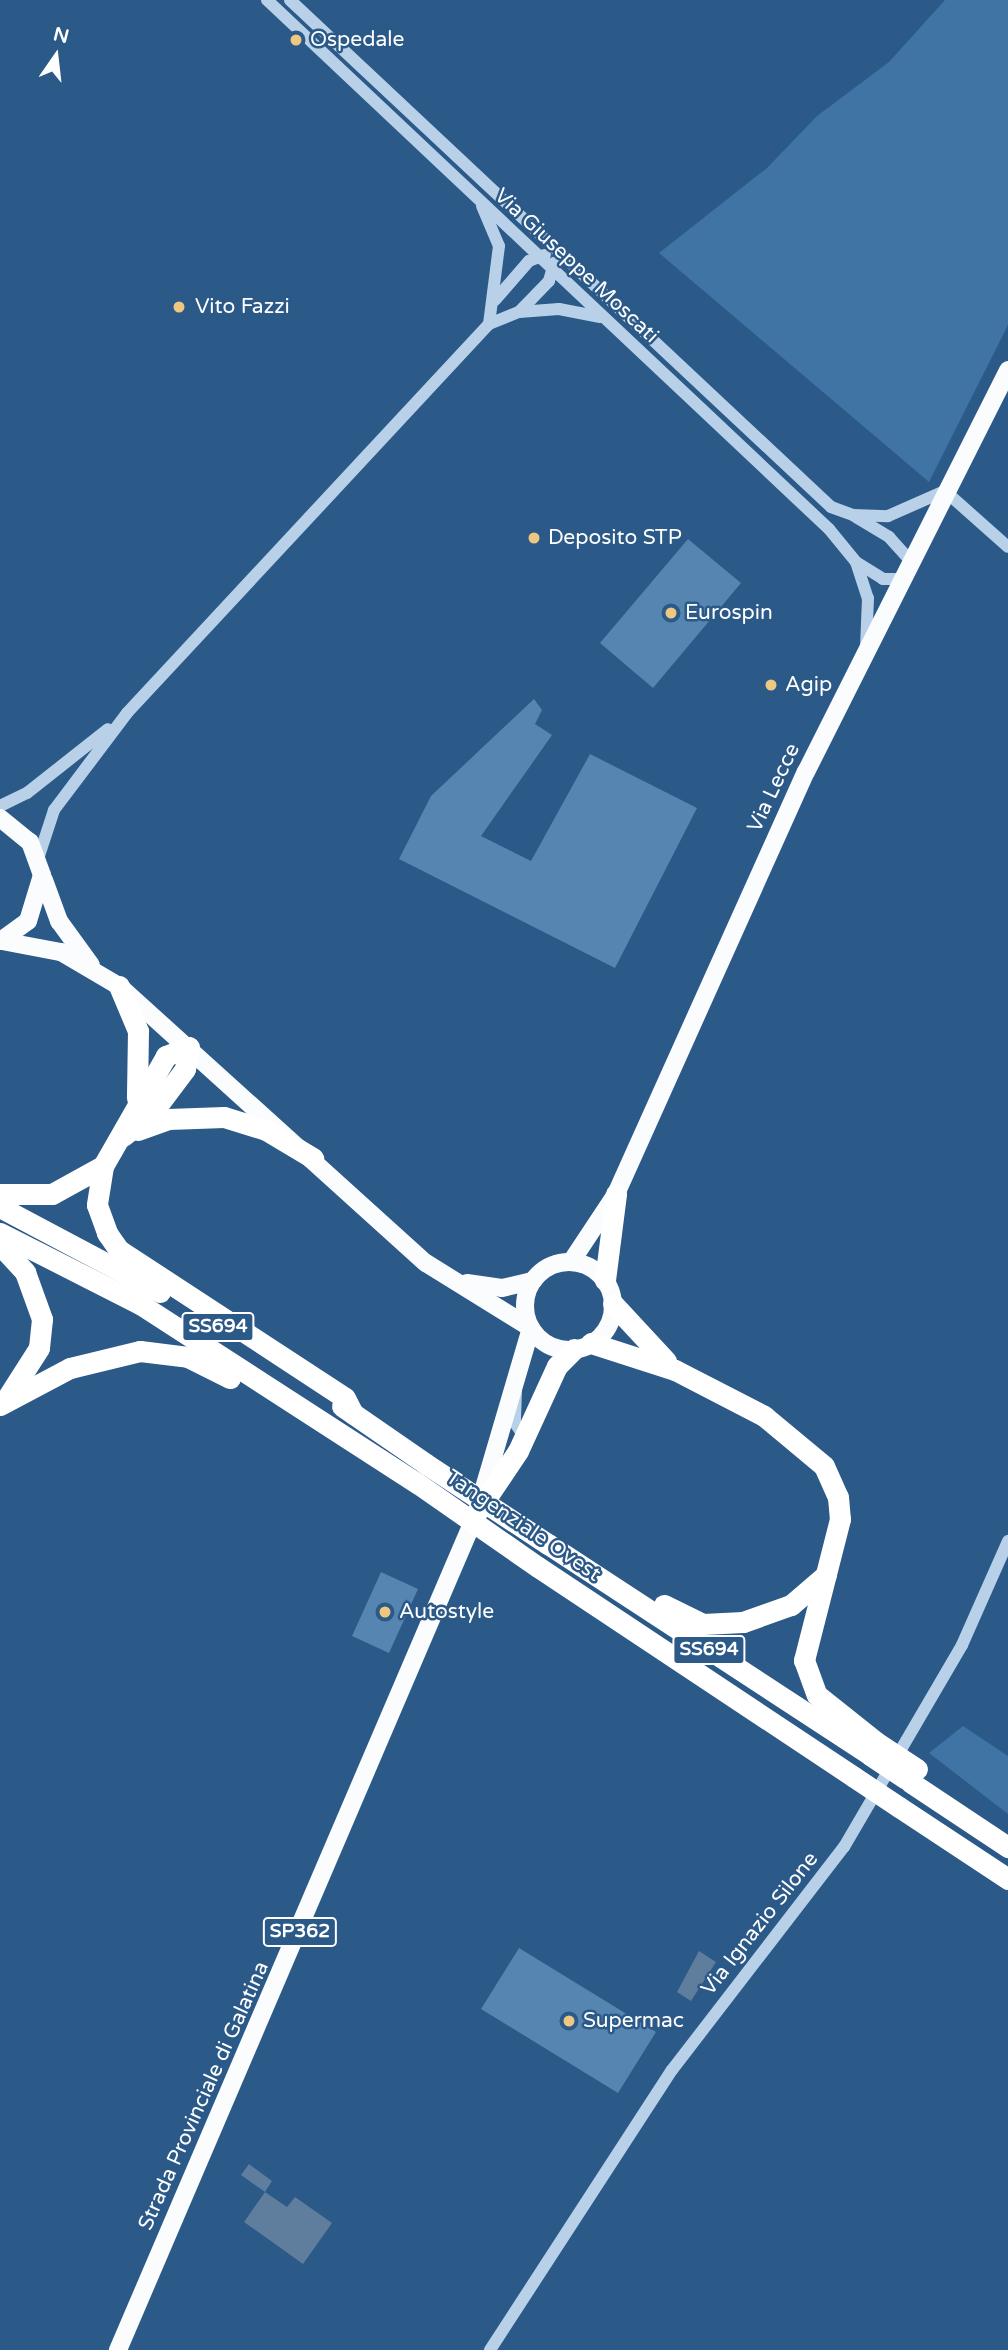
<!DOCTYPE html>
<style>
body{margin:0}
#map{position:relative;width:1008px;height:2350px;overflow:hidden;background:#2b5988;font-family:"Varela Round",sans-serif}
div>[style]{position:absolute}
.green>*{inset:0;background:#4074a4}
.water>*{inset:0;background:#5f7d9d}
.building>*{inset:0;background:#5785b1}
.minor>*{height:12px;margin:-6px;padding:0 6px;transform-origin:6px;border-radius:6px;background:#b8d1e8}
.major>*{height:18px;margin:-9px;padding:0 9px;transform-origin:9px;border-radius:9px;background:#fafcfe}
.major>.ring{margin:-9px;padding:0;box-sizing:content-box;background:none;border:18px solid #fafcfe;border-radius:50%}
.highway>*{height:21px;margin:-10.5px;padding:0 10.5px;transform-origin:10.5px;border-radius:10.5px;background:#fff}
.highway-bridge>*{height:21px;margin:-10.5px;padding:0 10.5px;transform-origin:10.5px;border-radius:10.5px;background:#fff}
.dots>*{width:19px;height:19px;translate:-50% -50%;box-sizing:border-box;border:4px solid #2b5988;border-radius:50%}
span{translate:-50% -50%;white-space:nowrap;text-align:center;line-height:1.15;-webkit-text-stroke:5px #2b5988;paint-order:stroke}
.shield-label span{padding:2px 5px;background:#2b5988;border:2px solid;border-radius:5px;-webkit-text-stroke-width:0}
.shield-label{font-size:19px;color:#fff;font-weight:700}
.poi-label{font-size:21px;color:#fff}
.left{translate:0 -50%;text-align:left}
.street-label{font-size:21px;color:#fff}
.north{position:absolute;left:21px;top:21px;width:70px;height:70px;-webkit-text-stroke:5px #2b5988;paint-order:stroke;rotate:14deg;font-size:19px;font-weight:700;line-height:28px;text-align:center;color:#fff}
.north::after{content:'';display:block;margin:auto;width:24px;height:32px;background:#fff;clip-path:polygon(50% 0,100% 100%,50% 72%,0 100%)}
</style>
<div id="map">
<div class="green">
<i style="clip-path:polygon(945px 0,1008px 0,1008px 325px,929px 482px,659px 253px,767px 168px,817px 116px,889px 62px)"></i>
<i style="clip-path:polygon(963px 1726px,1008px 1756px,1008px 1814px,929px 1753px)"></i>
</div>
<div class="water">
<i style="clip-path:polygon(699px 1951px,716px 1962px,691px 2001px,677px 1992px)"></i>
<i style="clip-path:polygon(249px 2164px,272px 2181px,265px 2192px,287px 2207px,295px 2197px,332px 2223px,303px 2264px,244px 2222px,265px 2192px,241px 2175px)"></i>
</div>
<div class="building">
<i style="clip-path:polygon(688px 539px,741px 583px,653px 688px,600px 643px)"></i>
<i style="clip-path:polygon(534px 699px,542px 710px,535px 724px,552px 735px,481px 836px,531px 861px,590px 754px,697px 808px,615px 968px,399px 859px,431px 796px)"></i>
<i style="clip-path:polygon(381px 1572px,418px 1589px,389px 1653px,352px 1636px)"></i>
<i style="clip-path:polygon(519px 1948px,656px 2032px,618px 2093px,481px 2009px)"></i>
</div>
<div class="minor">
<i style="left:267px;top:0;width:772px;rotate:43.27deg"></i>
<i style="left:829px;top:529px;width:43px;rotate:50.7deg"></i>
<i style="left:856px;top:562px;width:32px;rotate:32deg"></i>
<i style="left:883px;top:579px;width:17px"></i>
<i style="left:290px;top:0;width:741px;rotate:43.14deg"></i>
<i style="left:831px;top:507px;width:23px;rotate:20deg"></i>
<i style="left:853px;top:515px;width:35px;rotate:2deg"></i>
<i style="left:888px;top:516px;width:62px;rotate:-23.7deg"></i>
<i style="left:945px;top:491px;width:84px;rotate:41.6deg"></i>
<i style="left:482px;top:206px;width:43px;rotate:67deg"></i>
<i style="left:499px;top:246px;width:79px;rotate:97.3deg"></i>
<i style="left:495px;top:300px;width:52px;rotate:-48.9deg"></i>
<i style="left:529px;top:261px;width:17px;rotate:-21deg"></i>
<i style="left:519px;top:312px;width:43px;rotate:-45.9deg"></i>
<i style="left:549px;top:281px;width:19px;rotate:-74deg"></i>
<i style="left:856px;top:517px;width:39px;rotate:31deg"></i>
<i style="left:889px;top:537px;width:31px;rotate:48deg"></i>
<i style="left:856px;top:562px;width:38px;rotate:72deg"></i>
<i style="left:868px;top:598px;width:49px;rotate:92.3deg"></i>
<i style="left:0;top:806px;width:30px;rotate:-26deg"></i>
<i style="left:27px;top:793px;width:103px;rotate:-38.3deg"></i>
<i style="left:38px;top:859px;width:52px;rotate:-71.9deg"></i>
<i style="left:54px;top:810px;width:121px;rotate:-53deg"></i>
<i style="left:127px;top:713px;width:531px;rotate:-47.06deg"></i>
<i style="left:489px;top:324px;width:32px;rotate:-22deg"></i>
<i style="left:519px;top:312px;width:40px;rotate:-4.3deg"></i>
<i style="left:559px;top:309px;width:42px;rotate:11deg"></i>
<i style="left:516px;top:1390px;width:33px;rotate:92deg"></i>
<i style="left:515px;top:1423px;width:11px;rotate:56deg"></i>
<i style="left:521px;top:1432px;width:6px;rotate:-18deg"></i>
<i style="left:490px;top:2350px;width:334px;rotate:-57deg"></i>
<i style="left:672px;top:2070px;width:282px;rotate:-52.4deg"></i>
<i style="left:844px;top:1847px;width:234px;rotate:-59.7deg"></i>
<i style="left:962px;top:1645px;width:114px;rotate:-66.1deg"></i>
</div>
<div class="major">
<i style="left:0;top:818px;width:38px;rotate:39deg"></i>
<i style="left:30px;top:842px;width:35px;rotate:70deg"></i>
<i style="left:42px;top:875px;width:48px;rotate:106.9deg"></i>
<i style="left:28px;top:921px;width:34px;rotate:144deg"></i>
<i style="left:44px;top:880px;width:44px;rotate:69.9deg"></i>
<i style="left:59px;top:921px;width:54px;rotate:54deg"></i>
<i style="left:2px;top:941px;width:60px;rotate:10.6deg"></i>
<i style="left:61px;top:952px;width:67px;rotate:30.4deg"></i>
<i style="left:119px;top:986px;width:413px;rotate:42.1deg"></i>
<i style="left:426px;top:1263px;width:123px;rotate:31.8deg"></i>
<i style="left:531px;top:1328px;width:192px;rotate:106.4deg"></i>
<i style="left:477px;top:1512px;width:912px;rotate:113.19deg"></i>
<i style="left:571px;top:1262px;width:82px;rotate:-56.5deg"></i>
<i style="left:616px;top:1194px;width:463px;rotate:-65.8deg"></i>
<i style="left:806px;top:772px;width:450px;rotate:-63.3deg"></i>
<i class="ring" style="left:525px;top:1262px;width:70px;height:70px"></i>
<i style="left:467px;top:1283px;width:35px;rotate:8deg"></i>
<i style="left:502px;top:1288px;width:32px;rotate:-13deg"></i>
</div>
<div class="highway">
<i style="left:119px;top:986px;width:49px;rotate:67.1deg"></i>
<i style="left:138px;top:1031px;width:67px;rotate:90.9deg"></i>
<i style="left:138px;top:1130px;width:32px;rotate:-20deg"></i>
<i style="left:168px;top:1119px;width:56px;rotate:-2deg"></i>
<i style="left:224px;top:1117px;width:44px;rotate:17.2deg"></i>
<i style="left:266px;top:1130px;width:55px;rotate:30.8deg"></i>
<i style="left:123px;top:1136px;width:37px;rotate:-38deg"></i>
<i style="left:152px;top:1113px;width:55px;rotate:-53.1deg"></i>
<i style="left:185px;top:1069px;width:22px;rotate:-80deg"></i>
<i style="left:189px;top:1047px;width:25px;rotate:159deg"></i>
<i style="left:166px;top:1056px;width:127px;rotate:119.8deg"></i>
<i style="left:103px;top:1166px;width:39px;rotate:99deg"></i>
<i style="left:97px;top:1205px;width:30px;rotate:70deg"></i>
<i style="left:107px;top:1233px;width:21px;rotate:55deg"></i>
<i style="left:119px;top:1250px;width:270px;rotate:33.2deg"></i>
<i style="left:345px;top:1398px;width:18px;rotate:63deg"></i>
<i style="left:0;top:1194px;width:52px"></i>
<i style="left:52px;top:1194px;width:58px;rotate:-28.8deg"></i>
<i style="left:0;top:1207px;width:181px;rotate:28deg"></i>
<i style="left:0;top:1233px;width:157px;rotate:26.9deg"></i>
<i style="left:140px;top:1304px;width:330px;rotate:32.9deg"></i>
<i style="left:0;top:1245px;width:37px;rotate:47deg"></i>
<i style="left:25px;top:1272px;width:50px;rotate:70.1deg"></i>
<i style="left:42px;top:1319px;width:29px;rotate:96deg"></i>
<i style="left:39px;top:1348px;width:59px;rotate:122.6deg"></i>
<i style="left:605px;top:1280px;width:87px;rotate:-82.7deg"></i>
<i style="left:613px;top:1304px;width:78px;rotate:47.1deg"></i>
<i style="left:591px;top:1343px;width:88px;rotate:17.8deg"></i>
<i style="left:675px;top:1370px;width:100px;rotate:27.3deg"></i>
<i style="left:764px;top:1416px;width:78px;rotate:39.8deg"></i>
<i style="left:824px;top:1466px;width:34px;rotate:66deg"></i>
<i style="left:838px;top:1497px;width:22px;rotate:85deg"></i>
<i style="left:840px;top:1519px;width:146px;rotate:104.3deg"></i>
<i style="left:804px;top:1660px;width:37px;rotate:70deg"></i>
<i style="left:817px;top:1695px;width:75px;rotate:38.5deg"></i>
<i style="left:0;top:1405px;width:79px;rotate:-27.9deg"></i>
<i style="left:70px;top:1368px;width:72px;rotate:-13.7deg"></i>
<i style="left:140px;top:1351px;width:48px;rotate:7.1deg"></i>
<i style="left:188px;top:1357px;width:47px;rotate:26.6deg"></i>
<i style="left:342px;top:1406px;width:102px;rotate:34.6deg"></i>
<i style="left:477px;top:1512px;width:73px;rotate:-56.1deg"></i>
<i style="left:518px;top:1451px;width:94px;rotate:-65.4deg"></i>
<i style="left:557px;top:1366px;width:24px;rotate:-45deg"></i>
<i style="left:548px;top:1544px;width:385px;rotate:33.2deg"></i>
<i style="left:538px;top:1567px;width:379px;rotate:33.6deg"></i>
<i style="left:664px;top:1605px;width:43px;rotate:26deg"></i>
<i style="left:703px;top:1624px;width:40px;rotate:-2.9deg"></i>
<i style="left:743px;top:1622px;width:51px;rotate:-19.5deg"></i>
<i style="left:791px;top:1605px;width:46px;rotate:-40.6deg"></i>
<i style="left:910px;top:1782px;width:118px;rotate:33.6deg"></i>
<i style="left:899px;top:1807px;width:131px;rotate:33.4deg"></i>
</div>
<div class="highway-bridge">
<i style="left:426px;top:1464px;width:146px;rotate:33.3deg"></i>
<i style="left:417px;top:1483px;width:147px;rotate:34.8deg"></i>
<i style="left:876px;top:1742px;width:49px;rotate:33.4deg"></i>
<i style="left:870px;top:1755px;width:43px;rotate:33.7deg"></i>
<i style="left:854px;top:1777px;width:54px;rotate:33.7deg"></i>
</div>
<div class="dots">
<i style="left:296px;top:40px;background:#eec780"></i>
<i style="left:179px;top:307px;background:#eec780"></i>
<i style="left:534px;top:538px;background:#eec780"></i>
<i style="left:671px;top:613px;background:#eec780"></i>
<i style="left:771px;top:685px;background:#eec780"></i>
<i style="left:385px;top:1612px;background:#eec780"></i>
<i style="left:569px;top:2021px;background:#eec780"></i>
</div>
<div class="shield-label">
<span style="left:218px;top:1327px">SS694</span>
<span style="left:709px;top:1650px">SS694</span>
<span style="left:300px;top:1932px">SP362</span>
</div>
<div class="poi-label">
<span class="left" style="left:310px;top:40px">Ospedale</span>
<span class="left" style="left:195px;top:307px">Vito Fazzi</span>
<span class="left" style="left:548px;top:538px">Deposito STP</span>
<span class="left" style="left:685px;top:613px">Eurospin</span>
<span class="left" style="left:785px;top:685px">Agip</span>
<span class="left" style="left:399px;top:1612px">Autostyle</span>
<span class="left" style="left:583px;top:2021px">Supermac</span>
</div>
<div class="street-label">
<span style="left:576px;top:266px;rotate:43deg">Via Giuseppe Moscati</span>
<span style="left:774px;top:788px;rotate:-65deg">Via Lecce</span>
<span style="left:523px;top:1526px;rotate:34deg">Tangenziale Ovest</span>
<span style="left:760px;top:1924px;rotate:-52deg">Via Ignazio Silone</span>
<span style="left:204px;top:2096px;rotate:-66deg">Strada Provinciale di Galatina</span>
</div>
<div class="north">N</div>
</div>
